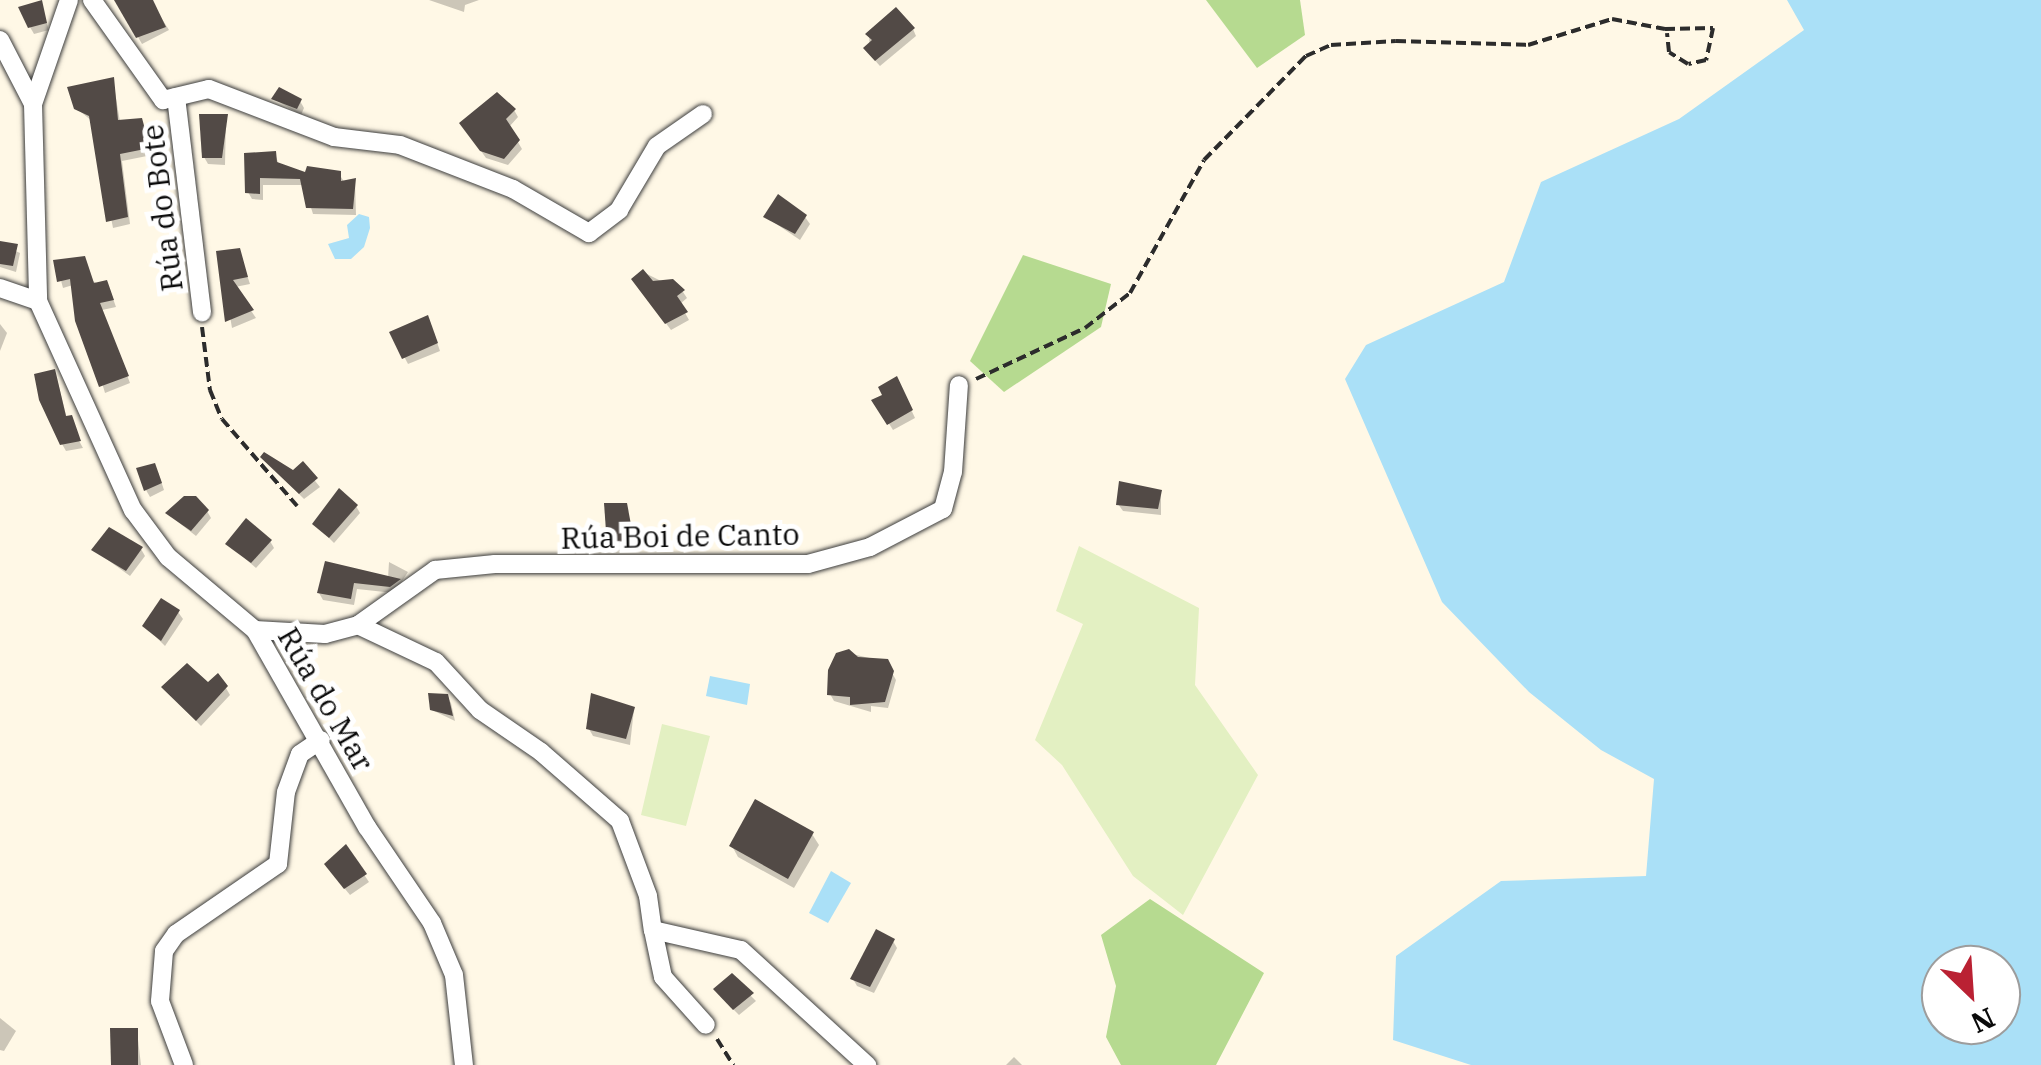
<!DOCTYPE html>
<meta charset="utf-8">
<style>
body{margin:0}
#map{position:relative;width:2041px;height:1065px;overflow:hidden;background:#fff8e6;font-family:"IBM Plex Serif",serif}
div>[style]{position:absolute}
.forest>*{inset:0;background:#b6da90}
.pitch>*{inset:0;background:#e3f0c2}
.water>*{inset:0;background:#aae0f7}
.shadow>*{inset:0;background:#0003}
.building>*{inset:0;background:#524a46}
.path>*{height:4px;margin-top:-2px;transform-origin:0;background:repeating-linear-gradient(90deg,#2c2c2c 0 10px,transparent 0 15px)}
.roads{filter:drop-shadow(0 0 2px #3d3d3d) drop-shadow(0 0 2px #3d3d3d)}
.minor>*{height:18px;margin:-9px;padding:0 9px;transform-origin:9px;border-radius:9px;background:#fff}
span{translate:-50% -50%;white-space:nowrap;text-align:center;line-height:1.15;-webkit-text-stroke:10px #fff;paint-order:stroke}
.street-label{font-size:30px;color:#0a0a0a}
.north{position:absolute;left:1921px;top:945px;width:100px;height:100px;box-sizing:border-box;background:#fff;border:2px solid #9d9d9d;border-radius:50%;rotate:155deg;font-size:28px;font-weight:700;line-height:40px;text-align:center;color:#0a0a0a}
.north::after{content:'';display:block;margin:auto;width:35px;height:45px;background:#ba2133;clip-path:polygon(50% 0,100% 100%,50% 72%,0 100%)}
</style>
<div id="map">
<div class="forest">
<i style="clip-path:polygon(1206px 0,1300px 0,1305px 35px,1257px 68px)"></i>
<i style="clip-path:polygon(1023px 255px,1111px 284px,1101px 327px,1004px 392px,970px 361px)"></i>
<i style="clip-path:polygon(1150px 899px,1264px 973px,1216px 1065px,1121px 1065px,1106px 1037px,1116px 986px,1101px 935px)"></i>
</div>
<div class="pitch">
<i style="clip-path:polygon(1079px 546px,1199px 608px,1195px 685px,1258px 775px,1183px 915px,1133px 876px,1062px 765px,1035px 740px,1083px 624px,1056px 611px)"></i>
<i style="clip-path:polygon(662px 724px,710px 736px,686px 826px,641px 815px)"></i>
</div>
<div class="water">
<i style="clip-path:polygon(evenodd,1787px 0,2041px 0,2041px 1065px,1471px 1065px,1393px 1040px,1396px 956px,1501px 881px,1646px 876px,1654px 779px,1601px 750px,1529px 692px,1442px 602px,1345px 379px,1366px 345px,1504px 282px,1541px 182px,1679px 119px,1804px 30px,1787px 0,1941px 965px,2001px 965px,2001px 1025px,1941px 1025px,1941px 965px)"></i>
<i style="clip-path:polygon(359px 214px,369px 217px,370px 228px,364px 247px,351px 259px,335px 259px,328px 244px,349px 238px,347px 225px)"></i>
<i style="clip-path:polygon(710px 676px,750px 684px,747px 705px,706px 696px)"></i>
<i style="clip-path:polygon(831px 871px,851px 883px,828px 923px,809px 913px)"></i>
</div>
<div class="shadow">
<i style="clip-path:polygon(129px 0,150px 0,169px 30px,142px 44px,119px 4px)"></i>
<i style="clip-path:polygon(429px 0,479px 0,465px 5px,464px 12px)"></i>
<i style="clip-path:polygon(40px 3px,49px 30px,34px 34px,30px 27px)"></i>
<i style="clip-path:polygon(913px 29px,916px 36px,880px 66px,870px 55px,869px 34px)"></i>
<i style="clip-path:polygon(113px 80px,120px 122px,144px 128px,152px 155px,122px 161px,130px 224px,113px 228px,92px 121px,76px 108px)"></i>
<i style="clip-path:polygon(274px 99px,300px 101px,304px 108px,301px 115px)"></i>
<i style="clip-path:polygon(514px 110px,518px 117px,509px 127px,522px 149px,508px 165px,486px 158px,466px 130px)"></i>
<i style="clip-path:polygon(226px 117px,225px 165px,208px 164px,204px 157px)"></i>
<i style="clip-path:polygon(275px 154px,279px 165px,307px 176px,339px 174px,345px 183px,355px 181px,356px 215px,313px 214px,304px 185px,263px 185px,263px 200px,252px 199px,248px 192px)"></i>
<i style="clip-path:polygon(766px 217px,805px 217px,810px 224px,800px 240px)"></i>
<i style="clip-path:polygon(0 244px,20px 253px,16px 272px,0 267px)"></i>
<i style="clip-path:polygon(239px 251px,250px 284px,235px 287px,256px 318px,232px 328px,219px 253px)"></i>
<i style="clip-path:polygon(56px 262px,110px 290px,116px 307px,102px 310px,130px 383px,105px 393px,73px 285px,63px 288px)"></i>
<i style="clip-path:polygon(643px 272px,683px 292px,687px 298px,680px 304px,689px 320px,671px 330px,638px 286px)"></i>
<i style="clip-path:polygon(0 324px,7px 333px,0 351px)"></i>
<i style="clip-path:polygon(431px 325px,440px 351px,408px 364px,392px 333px)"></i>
<i style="clip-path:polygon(57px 379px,67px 419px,83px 448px,66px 451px,62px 444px)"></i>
<i style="clip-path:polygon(900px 386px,915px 418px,893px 430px,875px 401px)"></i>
<i style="clip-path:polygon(263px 458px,293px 473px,302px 465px,320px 487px,304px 499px)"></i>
<i style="clip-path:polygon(158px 472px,164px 490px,150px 497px,146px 490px)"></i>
<i style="clip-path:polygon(1161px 492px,1161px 515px,1123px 511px,1118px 504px)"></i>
<i style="clip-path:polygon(626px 505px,636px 548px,614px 552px,607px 506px)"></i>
<i style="clip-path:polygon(356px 506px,360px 513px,334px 543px,315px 524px)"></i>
<i style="clip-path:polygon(207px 511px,211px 518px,196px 536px,168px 514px)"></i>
<i style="clip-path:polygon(270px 541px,274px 548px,256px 568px,228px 544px)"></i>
<i style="clip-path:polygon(141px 549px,145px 556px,130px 576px,94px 550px)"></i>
<i style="clip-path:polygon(389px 562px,408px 572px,394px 593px,357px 589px,354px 605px,323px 600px,319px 593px,327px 564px,388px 578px)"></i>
<i style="clip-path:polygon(178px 612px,183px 619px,165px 646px,145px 626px)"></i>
<i style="clip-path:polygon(844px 652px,886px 662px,896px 680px,888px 708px,871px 706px,871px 712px,834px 701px,830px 694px)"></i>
<i style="clip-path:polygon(164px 688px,226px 688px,230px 695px,201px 726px)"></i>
<i style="clip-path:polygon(447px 696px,451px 703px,455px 721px,432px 710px)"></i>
<i style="clip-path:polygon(634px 709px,630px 745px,593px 736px,589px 729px)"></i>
<i style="clip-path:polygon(812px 834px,819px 845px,794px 888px,738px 857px,732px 846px)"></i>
<i style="clip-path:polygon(346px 848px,369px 882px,350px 895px,331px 872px)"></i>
<i style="clip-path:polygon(893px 941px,897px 948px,874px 993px,857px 986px,853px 979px)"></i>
<i style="clip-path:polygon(732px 977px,756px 1001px,739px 1015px,720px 996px)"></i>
<i style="clip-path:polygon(0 1018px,16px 1031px,4px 1051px,0 1050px)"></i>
<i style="clip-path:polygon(137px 1031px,141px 1065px,114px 1065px)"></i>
<i style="clip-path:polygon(1014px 1057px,1022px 1065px,1006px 1065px)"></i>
</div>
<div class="building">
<i style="clip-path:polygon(42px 0,47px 23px,28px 28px,18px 7px)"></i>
<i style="clip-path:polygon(114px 0,153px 0,166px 27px,136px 38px)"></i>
<i style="clip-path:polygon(896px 7px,915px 28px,875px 61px,863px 48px,872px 40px,865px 34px)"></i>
<i style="clip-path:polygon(114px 77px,118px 120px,142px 118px,150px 148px,120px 154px,128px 217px,106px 222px,89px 116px,74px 109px,67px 87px)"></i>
<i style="clip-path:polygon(279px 87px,302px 99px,297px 109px,271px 99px)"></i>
<i style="clip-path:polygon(497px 92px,516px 109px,506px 119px,520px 140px,504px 159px,480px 151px,459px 123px)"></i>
<i style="clip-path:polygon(199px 114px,228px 114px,222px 158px,202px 158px)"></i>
<i style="clip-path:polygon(276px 151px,277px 162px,305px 172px,307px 166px,341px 171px,341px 181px,356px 178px,353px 209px,306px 208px,300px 179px,260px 178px,260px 194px,245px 193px,244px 153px)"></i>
<i style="clip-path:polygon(778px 194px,807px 215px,795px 234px,763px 217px)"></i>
<i style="clip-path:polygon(0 241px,18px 244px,13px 266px,0 264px)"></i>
<i style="clip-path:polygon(240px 248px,248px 277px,233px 280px,254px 310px,225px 322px,216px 251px)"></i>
<i style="clip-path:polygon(85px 256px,94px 283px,107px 280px,114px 300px,100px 303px,129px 376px,99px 387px,75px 321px,70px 279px,57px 282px,53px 260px)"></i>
<i style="clip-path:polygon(643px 269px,653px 281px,673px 279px,685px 290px,677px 296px,688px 312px,665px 324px,631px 279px)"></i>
<i style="clip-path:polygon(428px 315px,438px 343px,402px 359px,389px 332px)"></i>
<i style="clip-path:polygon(55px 369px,66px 416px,72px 415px,81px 441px,60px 445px,39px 400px,34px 374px)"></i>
<i style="clip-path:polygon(897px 376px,913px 410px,887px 425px,871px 400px,882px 395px,878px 387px)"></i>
<i style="clip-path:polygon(264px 452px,293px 470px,303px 461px,318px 478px,299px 494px,260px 457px)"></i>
<i style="clip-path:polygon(155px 463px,162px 483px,144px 491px,136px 468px)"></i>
<i style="clip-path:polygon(1119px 481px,1162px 490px,1158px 509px,1116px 505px)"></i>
<i style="clip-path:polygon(339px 488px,358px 505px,329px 538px,312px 524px)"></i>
<i style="clip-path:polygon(184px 496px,196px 496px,209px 510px,191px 531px,165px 513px)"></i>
<i style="clip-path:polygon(604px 503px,627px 503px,634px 541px,607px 545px)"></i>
<i style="clip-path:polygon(246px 518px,272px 540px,251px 563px,225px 544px)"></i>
<i style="clip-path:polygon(109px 527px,143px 547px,126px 571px,91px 550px)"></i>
<i style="clip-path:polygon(325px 561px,401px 579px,390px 587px,354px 583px,351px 599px,317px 593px)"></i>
<i style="clip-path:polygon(161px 598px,180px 610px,161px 641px,142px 626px)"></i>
<i style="clip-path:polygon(849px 649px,858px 657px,888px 659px,894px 671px,885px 702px,850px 705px,850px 697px,827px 695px,828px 670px,836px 653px)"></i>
<i style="clip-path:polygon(187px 663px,208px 682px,218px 673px,228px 686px,196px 721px,161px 687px)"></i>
<i style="clip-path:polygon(428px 693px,448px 694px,453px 716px,430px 710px)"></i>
<i style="clip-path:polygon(591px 693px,635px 707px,626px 739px,586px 729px)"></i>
<i style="clip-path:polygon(755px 799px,814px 832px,788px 879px,729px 846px)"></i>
<i style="clip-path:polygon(346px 844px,367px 874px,344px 889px,324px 864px)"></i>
<i style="clip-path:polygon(876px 929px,895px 939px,870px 987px,850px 979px)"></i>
<i style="clip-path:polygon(732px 973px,754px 993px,733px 1010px,713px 989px)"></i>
<i style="clip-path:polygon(110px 1028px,138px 1028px,138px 1065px,111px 1065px)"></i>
</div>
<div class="path">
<i style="left:202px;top:327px;width:64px;rotate:82.8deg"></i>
<i style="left:210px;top:390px;width:31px;rotate:68deg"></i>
<i style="left:222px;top:419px;width:115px;rotate:49.2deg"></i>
<i style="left:976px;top:379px;width:120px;rotate:-25.1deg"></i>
<i style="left:1085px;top:328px;width:57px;rotate:-37.9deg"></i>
<i style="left:1130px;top:293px;width:152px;rotate:-60.9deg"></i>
<i style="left:1204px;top:160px;width:146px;rotate:-45.6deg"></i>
<i style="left:1306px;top:56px;width:27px;rotate:-24deg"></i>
<i style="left:1331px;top:45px;width:65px;rotate:-3.5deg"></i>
<i style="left:1396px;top:41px;width:132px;rotate:1.7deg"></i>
<i style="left:1528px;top:45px;width:88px;rotate:-17.2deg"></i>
<i style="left:1612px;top:19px;width:54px;rotate:10.7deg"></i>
<i style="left:1665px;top:29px;width:48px;rotate:-1.2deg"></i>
<i style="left:1713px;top:28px;width:33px;rotate:102deg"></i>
<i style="left:1706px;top:60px;width:18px;rotate:167deg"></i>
<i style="left:1688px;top:64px;width:22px;rotate:-148deg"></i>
<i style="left:1669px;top:52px;width:19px;rotate:-96deg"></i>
<i style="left:717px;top:1039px;width:31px;rotate:58deg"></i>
</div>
<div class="roads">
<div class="minor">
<i style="left:69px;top:0;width:110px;rotate:109.1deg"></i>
<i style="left:33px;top:104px;width:197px;rotate:88.5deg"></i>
<i style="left:38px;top:301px;width:230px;rotate:65.6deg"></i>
<i style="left:133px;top:510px;width:59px;rotate:53.3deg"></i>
<i style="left:168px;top:557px;width:114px;rotate:40deg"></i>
<i style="left:255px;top:630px;width:227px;rotate:60.4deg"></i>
<i style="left:367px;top:827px;width:116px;rotate:55.9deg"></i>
<i style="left:432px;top:923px;width:56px;rotate:67.1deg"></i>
<i style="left:454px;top:975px;width:91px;rotate:83.7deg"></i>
<i style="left:92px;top:0;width:123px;rotate:54.6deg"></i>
<i style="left:163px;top:100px;width:47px;rotate:-13.4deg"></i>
<i style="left:209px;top:89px;width:134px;rotate:21deg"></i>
<i style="left:334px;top:137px;width:66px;rotate:6.9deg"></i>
<i style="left:400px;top:145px;width:121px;rotate:21.3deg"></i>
<i style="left:513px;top:189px;width:88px;rotate:30.1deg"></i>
<i style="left:589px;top:233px;width:38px;rotate:-37deg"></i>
<i style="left:619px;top:210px;width:74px;rotate:-59.3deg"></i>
<i style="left:657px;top:146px;width:56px;rotate:-34.8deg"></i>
<i style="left:0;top:40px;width:72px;rotate:62.7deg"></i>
<i style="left:176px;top:97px;width:217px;rotate:83.1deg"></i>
<i style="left:0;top:288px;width:40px;rotate:18.9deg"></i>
<i style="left:358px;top:625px;width:95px;rotate:-35.5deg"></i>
<i style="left:435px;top:570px;width:60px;rotate:-5.7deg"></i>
<i style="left:495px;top:564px;width:313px"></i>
<i style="left:808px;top:564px;width:64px;rotate:-15.3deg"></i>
<i style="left:870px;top:547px;width:82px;rotate:-27.5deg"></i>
<i style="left:943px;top:509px;width:38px;rotate:-75deg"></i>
<i style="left:953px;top:472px;width:87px;rotate:-86.1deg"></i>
<i style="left:255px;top:630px;width:70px;rotate:3.3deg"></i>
<i style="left:325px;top:634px;width:34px;rotate:-15deg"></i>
<i style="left:358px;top:625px;width:86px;rotate:25.4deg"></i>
<i style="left:436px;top:662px;width:65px;rotate:47.5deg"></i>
<i style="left:480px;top:710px;width:74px;rotate:34.5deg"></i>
<i style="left:541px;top:752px;width:105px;rotate:41.1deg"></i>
<i style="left:620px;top:821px;width:80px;rotate:69.5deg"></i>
<i style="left:648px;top:896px;width:34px;rotate:82deg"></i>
<i style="left:653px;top:930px;width:90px;rotate:12.8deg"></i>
<i style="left:741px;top:950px;width:171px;rotate:42.4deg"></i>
<i style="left:653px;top:930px;width:48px;rotate:78deg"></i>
<i style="left:663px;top:977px;width:64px;rotate:48.1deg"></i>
<i style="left:184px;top:1065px;width:68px;rotate:-110.6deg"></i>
<i style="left:160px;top:1001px;width:50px;rotate:-85.4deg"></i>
<i style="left:164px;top:951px;width:21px;rotate:-55deg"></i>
<i style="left:176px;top:934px;width:124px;rotate:-34.5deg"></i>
<i style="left:278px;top:864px;width:72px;rotate:-83.7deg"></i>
<i style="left:286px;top:792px;width:40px;rotate:-69.8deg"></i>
<i style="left:300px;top:754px;width:25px;rotate:-34deg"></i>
</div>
</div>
<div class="street-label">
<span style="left:162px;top:208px;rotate:-97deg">Rúa do Bote</span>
<span style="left:680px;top:536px;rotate:-1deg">Rúa Boi de Canto</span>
<span style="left:326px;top:699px;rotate:60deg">Rúa do Mar</span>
</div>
<div class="north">N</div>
</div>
